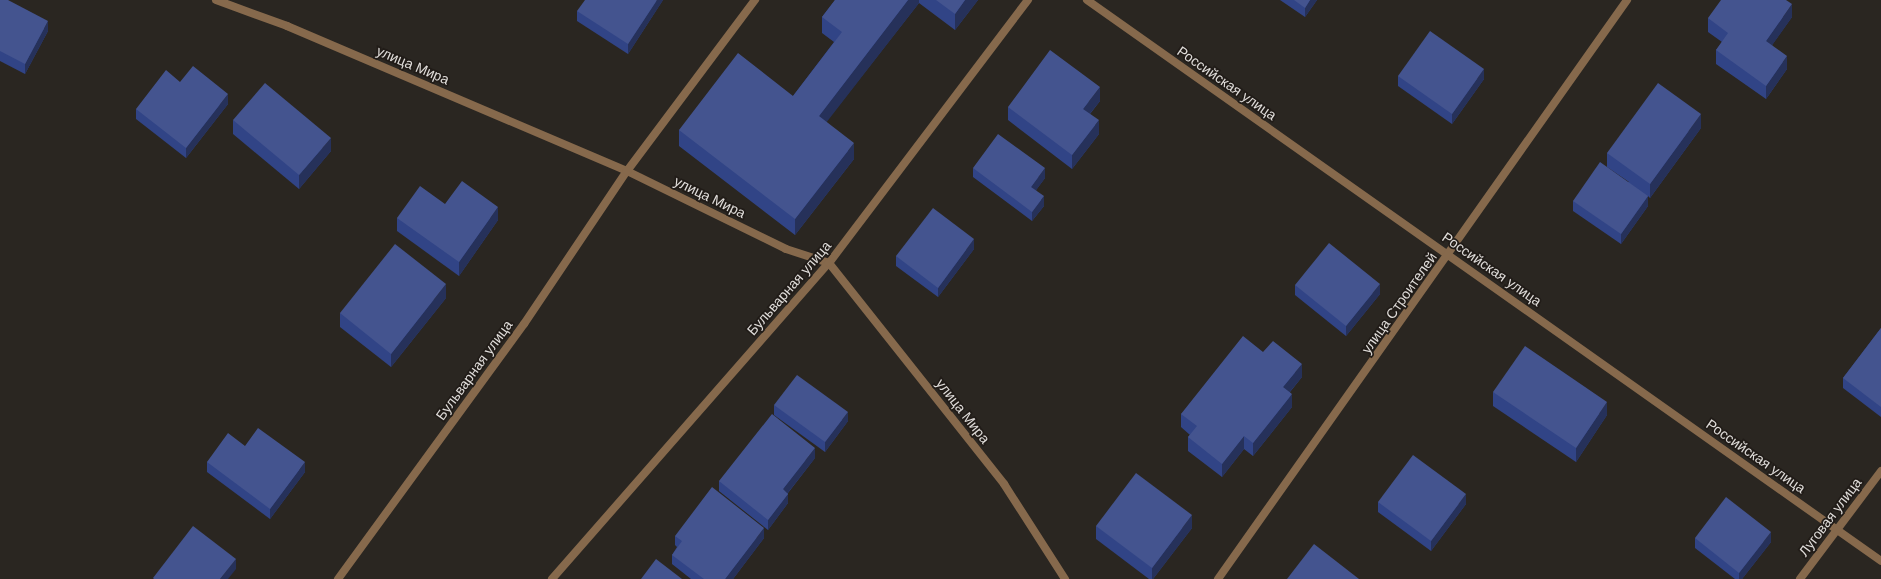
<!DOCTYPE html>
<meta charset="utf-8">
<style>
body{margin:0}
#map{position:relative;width:1881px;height:579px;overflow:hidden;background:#2a2621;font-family:Helvetica,sans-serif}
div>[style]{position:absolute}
.minor>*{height:8px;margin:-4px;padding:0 4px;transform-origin:4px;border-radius:4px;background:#86694c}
.wall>*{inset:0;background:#314486}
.shaded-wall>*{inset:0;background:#26315a}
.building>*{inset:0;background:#44548f}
span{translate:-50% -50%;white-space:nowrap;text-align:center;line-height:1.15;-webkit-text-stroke:3.5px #211c18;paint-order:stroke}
.street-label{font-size:14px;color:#e0ddda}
</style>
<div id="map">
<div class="minor">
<i style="left:216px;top:0;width:76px;rotate:20.1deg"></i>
<i style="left:287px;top:26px;width:370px;rotate:23.1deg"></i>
<i style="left:627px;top:171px;width:177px;rotate:26.1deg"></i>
<i style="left:786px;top:249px;width:45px;rotate:18deg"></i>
<i style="left:829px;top:263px;width:282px;rotate:51.6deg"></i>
<i style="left:1004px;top:484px;width:113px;rotate:57.3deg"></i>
<i style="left:1087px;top:0;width:972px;rotate:35.24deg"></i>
<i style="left:338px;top:579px;width:316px;rotate:-53.9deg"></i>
<i style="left:524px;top:324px;width:184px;rotate:-56.1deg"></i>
<i style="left:627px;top:171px;width:214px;rotate:-53.2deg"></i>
<i style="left:552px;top:579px;width:420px;rotate:-48.8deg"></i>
<i style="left:829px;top:263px;width:330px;rotate:-52.9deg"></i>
<i style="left:1218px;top:579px;width:709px;rotate:-54.76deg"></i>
<i style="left:1800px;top:579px;width:135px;rotate:-53.1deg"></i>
</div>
<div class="wall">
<i style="clip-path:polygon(0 0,48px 31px,25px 74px,0 61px)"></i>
<i style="clip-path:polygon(663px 0,628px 54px,577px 21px,577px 11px)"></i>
<i style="clip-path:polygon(835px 0,978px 0,955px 30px,919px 3px,826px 122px,854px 159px,795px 235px,679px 146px,679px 130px,793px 96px,834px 42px,822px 33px,822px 17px)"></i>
<i style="clip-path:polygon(1280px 0,1317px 0,1305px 17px)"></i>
<i style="clip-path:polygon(1792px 17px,1772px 45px,1787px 69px,1766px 99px,1716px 64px,1716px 50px,1722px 42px,1708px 32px,1708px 18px)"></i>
<i style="clip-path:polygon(1398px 76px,1484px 79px,1452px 124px,1398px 86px)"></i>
<i style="clip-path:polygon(1100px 101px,1090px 114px,1099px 134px,1072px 169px,1008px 120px,1008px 107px)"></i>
<i style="clip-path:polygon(228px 104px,186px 158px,136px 119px,136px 109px)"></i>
<i style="clip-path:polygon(233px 120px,331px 151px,299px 189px,233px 134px)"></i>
<i style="clip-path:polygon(1701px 128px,1650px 198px,1648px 196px,1648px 206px,1621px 244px,1573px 211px,1573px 201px,1629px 182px,1607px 167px,1607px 153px)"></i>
<i style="clip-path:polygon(973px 168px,1045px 178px,1036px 190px,1044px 206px,1032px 221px,973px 177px)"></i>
<i style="clip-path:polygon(445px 204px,498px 220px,459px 276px,397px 231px,397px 218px)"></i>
<i style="clip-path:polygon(974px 249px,938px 297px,896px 266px,896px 256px)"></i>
<i style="clip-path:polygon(1295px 285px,1380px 294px,1346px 336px,1295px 295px)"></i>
<i style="clip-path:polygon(446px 298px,391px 367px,340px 327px,340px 313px)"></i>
<i style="clip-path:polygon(1881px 328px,1881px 417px,1843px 388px,1843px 378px)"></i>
<i style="clip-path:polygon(1263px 352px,1302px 377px,1290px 392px,1292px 407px,1253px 456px,1244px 449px,1222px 477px,1188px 451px,1188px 437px,1190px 435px,1181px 427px,1181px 414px)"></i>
<i style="clip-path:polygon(1493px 392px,1607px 415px,1576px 462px,1493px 406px)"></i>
<i style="clip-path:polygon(774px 405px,848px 421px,825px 452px,774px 415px)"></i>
<i style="clip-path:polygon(245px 446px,305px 472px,270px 519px,207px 472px,207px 462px)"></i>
<i style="clip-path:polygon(815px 458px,788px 493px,788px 503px,768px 530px,719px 491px,719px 481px)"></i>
<i style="clip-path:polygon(1378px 502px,1466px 504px,1431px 551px,1378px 512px)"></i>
<i style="clip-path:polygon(1096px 526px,1192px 528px,1153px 579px,1149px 579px,1096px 539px)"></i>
<i style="clip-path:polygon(675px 536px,764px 538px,733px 579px,691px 579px,672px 564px,672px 555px,677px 547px,675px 545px)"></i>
<i style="clip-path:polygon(1695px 538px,1771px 542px,1742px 579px,1735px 579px,1695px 548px)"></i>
</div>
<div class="shaded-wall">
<i style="clip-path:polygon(657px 0,663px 0,628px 54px,628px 44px)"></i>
<i style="clip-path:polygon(908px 0,919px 0,919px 3px,819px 132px,819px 116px)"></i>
<i style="clip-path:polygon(965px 0,978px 0,955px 30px,955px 14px)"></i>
<i style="clip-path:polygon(1310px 0,1317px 0,1305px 17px,1305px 8px)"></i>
<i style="clip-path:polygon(1792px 4px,1792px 17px,1766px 54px,1766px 41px)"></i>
<i style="clip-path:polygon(48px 21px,48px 31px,25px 74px,25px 64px)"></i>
<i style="clip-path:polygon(1787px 56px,1787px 69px,1766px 99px,1766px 86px)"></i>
<i style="clip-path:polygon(1484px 69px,1484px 79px,1452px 124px,1452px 114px)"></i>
<i style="clip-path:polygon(1100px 87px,1100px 101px,1083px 122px,1083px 109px)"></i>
<i style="clip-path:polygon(228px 94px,228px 104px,186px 158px,186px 148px)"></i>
<i style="clip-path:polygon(1701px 114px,1701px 128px,1650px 198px,1650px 184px)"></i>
<i style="clip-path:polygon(1099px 120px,1099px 134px,1072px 169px,1072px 155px)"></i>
<i style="clip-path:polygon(331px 138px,331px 151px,299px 189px,299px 175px)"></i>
<i style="clip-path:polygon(854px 143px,854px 159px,795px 235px,795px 219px)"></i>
<i style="clip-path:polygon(1045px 168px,1045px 178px,1031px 197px,1031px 187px)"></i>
<i style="clip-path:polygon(1044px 196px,1044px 206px,1032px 221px,1032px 212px)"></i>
<i style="clip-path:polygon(1648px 196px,1648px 206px,1621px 244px,1621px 234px)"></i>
<i style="clip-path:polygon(498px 207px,498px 220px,459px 276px,459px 262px)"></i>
<i style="clip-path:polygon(974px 239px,974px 249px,938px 297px,938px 288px)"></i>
<i style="clip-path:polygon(446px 284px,446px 298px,391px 367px,391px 354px)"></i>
<i style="clip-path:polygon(1380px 284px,1380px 294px,1346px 336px,1346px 326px)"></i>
<i style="clip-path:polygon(1302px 364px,1302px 377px,1283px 400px,1283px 387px)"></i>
<i style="clip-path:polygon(1292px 394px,1292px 407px,1253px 456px,1253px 443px)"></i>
<i style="clip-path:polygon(1607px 402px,1607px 415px,1576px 462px,1576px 448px)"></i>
<i style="clip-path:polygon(848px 412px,848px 421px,825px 452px,825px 442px)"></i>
<i style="clip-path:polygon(1244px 436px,1244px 449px,1222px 477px,1222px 464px)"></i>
<i style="clip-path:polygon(815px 448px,815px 458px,783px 499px,783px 489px)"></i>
<i style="clip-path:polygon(305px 462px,305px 472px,270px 519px,270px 509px)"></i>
<i style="clip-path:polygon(788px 494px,788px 503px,768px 530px,768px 520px)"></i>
<i style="clip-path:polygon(1466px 494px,1466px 504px,1431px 551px,1431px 541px)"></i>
<i style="clip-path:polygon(1192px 515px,1192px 528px,1153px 579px,1152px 579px,1152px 568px)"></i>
<i style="clip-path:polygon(764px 528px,764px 538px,733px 579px,725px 579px)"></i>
<i style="clip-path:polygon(1771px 532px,1771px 542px,1742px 579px,1739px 579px,1739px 573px)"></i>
<i style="clip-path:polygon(236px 559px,236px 569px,228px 579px,220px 579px)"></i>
</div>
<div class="building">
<i style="clip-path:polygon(0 0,8px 0,48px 21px,25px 64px,0 51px)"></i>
<i style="clip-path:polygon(585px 0,657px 0,628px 44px,577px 11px)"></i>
<i style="clip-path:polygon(835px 0,908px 0,819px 116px,854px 143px,795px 219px,679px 130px,738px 53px,793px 96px,842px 32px,822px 17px)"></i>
<i style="clip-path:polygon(936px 0,965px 0,955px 14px)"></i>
<i style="clip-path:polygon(1294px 0,1310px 0,1305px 8px)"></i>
<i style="clip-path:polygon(1721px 0,1786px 0,1792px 4px,1766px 41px,1787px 56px,1766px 86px,1716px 50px,1728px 33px,1708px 18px)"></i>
<i style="clip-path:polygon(1430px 31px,1484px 69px,1452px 114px,1398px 76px)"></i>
<i style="clip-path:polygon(1050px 50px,1100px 87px,1083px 109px,1099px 120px,1072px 155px,1008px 107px)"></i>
<i style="clip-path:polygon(193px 66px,228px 94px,186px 148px,136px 109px,166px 70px,180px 82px)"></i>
<i style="clip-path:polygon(265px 83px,331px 138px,299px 175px,233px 120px)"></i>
<i style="clip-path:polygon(1658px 83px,1701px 114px,1650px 184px,1607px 153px)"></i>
<i style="clip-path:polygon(998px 134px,1045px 168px,1031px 187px,1044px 196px,1032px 212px,973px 168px)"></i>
<i style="clip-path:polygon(1600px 162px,1648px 196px,1621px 234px,1573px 201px)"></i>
<i style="clip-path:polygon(462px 181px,498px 207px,459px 262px,397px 218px,420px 186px,445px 204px)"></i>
<i style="clip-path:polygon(933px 208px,974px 239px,938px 288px,896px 256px)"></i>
<i style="clip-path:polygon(1329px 243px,1380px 284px,1346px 326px,1295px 285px)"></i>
<i style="clip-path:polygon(395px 244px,446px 284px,391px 354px,340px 313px)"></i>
<i style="clip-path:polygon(1881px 328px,1881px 407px,1843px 378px)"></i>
<i style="clip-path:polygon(1243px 336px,1263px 352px,1273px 341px,1302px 364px,1283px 387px,1292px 394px,1253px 443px,1244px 436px,1222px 464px,1188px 437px,1197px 426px,1181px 414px)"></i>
<i style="clip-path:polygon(1525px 346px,1607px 402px,1576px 448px,1493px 392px)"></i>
<i style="clip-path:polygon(797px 375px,848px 412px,825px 442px,774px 405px)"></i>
<i style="clip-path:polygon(772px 414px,815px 448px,783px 489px,788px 494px,768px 520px,719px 481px)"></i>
<i style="clip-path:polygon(258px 428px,305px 462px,270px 509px,207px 462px,228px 433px,245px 446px)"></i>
<i style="clip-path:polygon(1413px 455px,1466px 494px,1431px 541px,1378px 502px)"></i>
<i style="clip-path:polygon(1136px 473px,1192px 515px,1152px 568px,1096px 526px)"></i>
<i style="clip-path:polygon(712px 487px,764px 528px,725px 579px,704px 579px,672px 555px,682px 541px,675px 536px)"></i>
<i style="clip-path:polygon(1726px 497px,1771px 532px,1739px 573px,1695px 538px)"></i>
<i style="clip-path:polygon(193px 526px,236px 559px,220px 579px,154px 579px,153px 578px)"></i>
<i style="clip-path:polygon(1314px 544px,1359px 579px,1287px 579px)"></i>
<i style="clip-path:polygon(656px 559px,682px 579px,641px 579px)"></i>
</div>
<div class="street-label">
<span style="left:413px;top:65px;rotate:23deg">улица Мира</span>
<span style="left:1227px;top:83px;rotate:35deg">Российская улица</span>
<span style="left:710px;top:197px;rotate:26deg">улица Мира</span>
<span style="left:1492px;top:269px;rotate:35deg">Российская улица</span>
<span style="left:789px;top:288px;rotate:-49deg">Бульварная улица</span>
<span style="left:1399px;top:303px;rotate:-55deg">улица Строителей</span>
<span style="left:474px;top:370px;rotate:-54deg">Бульварная улица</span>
<span style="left:963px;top:411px;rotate:52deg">улица Мира</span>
<span style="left:1756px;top:456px;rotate:35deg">Российская улица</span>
<span style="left:1830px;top:517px;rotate:-53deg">Луговая улица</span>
</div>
</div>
